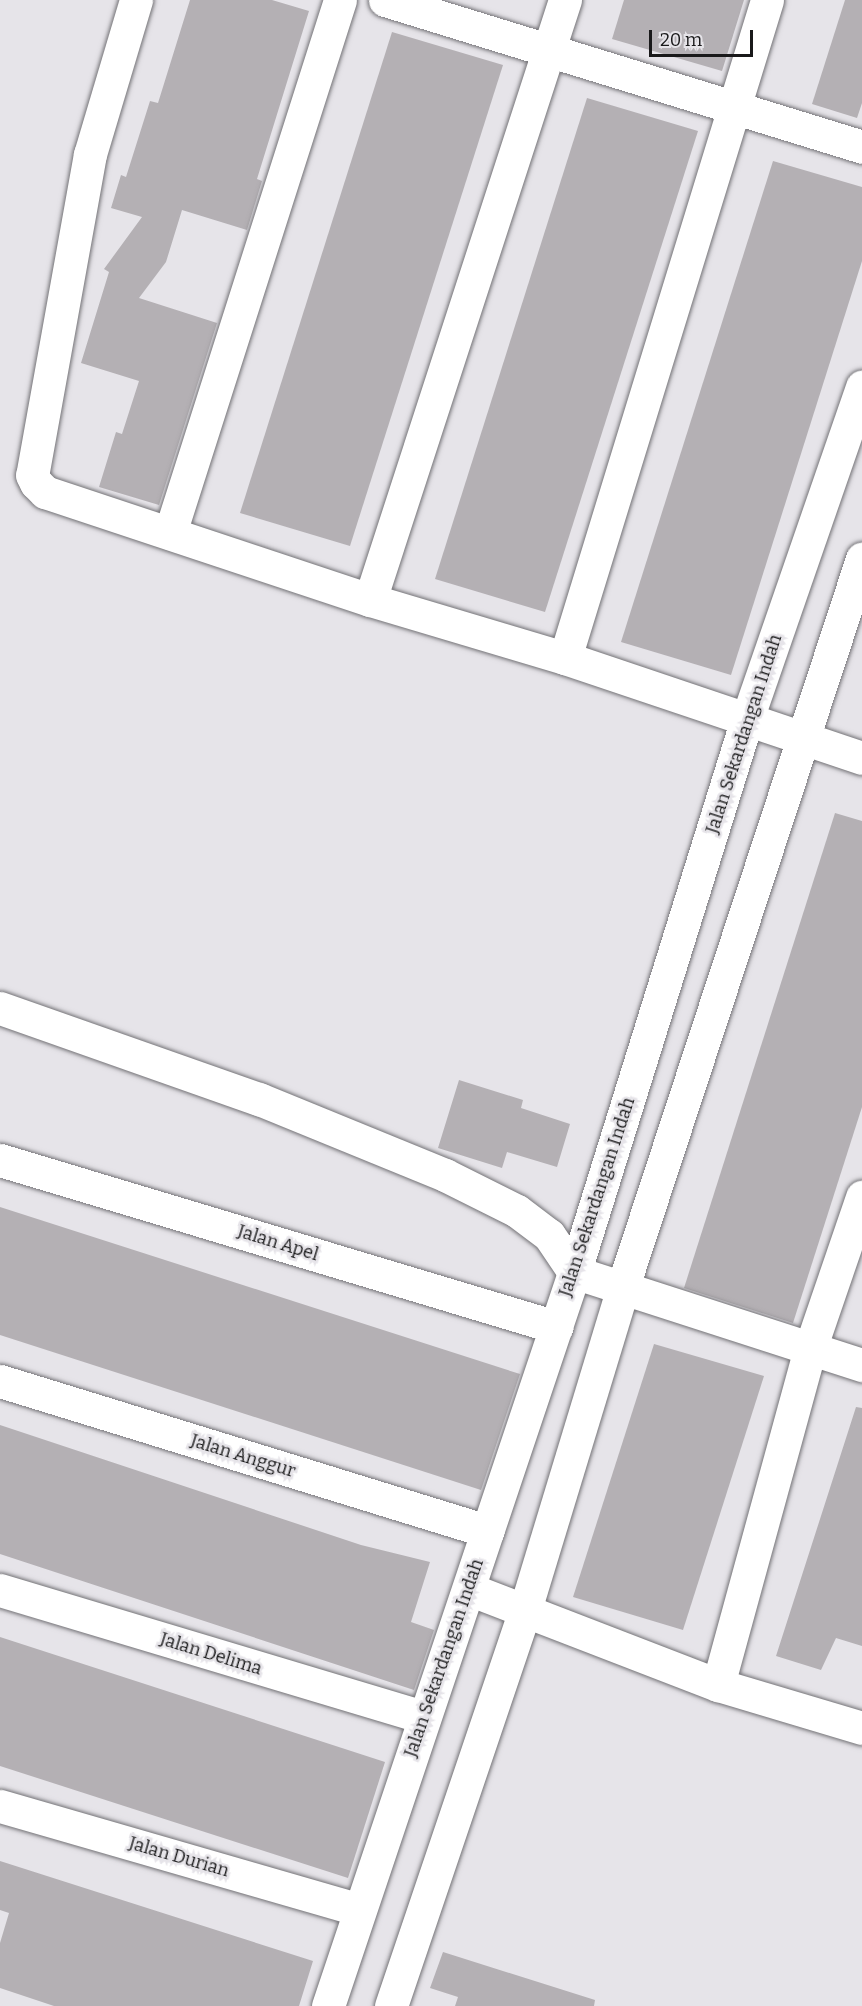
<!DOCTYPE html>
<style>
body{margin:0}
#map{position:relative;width:862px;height:2006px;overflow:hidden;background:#e6e4e9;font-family:Bitter,serif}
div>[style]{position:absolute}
.building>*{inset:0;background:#b4b0b4}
.roads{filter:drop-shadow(0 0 2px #737276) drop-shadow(0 0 2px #737276)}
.minor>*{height:33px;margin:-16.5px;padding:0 16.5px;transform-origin:16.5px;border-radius:16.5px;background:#fff}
span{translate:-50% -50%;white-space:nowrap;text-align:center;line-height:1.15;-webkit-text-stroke:5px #e6e4e9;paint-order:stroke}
.street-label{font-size:18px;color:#19191a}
.scale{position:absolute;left:649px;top:30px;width:104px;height:27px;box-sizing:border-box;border:3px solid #19191a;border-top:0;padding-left:8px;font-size:18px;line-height:21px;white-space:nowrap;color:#19191a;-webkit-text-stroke:4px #e6e4e9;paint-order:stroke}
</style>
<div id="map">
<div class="building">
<i style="clip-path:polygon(190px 0,272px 0,309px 11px,257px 179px,262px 181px,247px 230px,182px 210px,166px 262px,139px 298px,217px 323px,159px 505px,99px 487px,116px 432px,122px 434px,139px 381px,81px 363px,109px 272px,104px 269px,142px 217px,111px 208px,121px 175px,126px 177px,150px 101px,158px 103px)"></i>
<i style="clip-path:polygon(624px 0,744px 0,722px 71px,612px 39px)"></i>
<i style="clip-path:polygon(845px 0,862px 0,862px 103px,857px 118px,812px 104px)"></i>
<i style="clip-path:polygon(392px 32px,503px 65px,350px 546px,240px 513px)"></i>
<i style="clip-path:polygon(587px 98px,698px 131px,545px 612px,435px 579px)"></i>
<i style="clip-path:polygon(773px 161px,862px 187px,862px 261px,731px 675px,621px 642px)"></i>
<i style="clip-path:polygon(835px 813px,862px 821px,862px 1107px,793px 1323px,684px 1288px)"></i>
<i style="clip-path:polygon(459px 1080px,523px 1100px,521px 1108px,570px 1124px,557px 1167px,507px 1152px,502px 1168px,438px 1148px)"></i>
<i style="clip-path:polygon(0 1207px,520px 1374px,481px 1490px,0 1335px)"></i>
<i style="clip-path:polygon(654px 1344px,764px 1376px,683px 1630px,573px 1597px)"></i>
<i style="clip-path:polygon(856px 1407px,862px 1408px,862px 1646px,836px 1638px,821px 1670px,776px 1656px)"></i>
<i style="clip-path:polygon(0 1425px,361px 1545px,430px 1562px,411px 1622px,434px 1630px,414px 1690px,0 1554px)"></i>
<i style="clip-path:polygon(0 1637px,385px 1762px,348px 1878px,0 1766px)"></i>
<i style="clip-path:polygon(0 1861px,313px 1961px,299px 2006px,54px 2006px,0 1988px,0 1943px,9px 1913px,0 1910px)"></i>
<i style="clip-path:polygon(443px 1952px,595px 2000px,594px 2006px,455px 2006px,458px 1997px,430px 1988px)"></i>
</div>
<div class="roads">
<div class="minor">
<i style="left:136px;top:0;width:161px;rotate:106.6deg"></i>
<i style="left:90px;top:154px;width:326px;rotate:100.2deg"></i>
<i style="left:32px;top:475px;width:9px;rotate:63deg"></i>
<i style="left:36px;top:483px;width:13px;rotate:45deg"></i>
<i style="left:45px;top:492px;width:342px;rotate:18.4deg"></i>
<i style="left:370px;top:600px;width:203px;rotate:16.6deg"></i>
<i style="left:565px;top:658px;width:313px;rotate:18.6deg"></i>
<i style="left:385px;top:0;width:499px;rotate:17.1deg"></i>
<i style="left:170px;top:533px;width:559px;rotate:-72.31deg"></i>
<i style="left:370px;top:600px;width:631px;rotate:-72deg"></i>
<i style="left:565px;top:658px;width:688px;rotate:-72.93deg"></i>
<i style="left:0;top:1008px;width:275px;rotate:19.4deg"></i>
<i style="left:259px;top:1099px;width:201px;rotate:22.2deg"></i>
<i style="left:445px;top:1175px;width:80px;rotate:26.6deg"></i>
<i style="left:517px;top:1211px;width:40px;rotate:37deg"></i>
<i style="left:549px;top:1235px;width:45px;rotate:56deg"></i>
<i style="left:574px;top:1272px;width:303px;rotate:17.9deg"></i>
<i style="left:0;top:1160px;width:581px;rotate:16.72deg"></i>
<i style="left:0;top:1381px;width:510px;rotate:17.12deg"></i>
<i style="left:469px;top:1589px;width:267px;rotate:21.1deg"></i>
<i style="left:718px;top:1685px;width:150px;rotate:16.6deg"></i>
<i style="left:0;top:1590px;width:442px;rotate:16.7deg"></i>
<i style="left:718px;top:1685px;width:348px;rotate:-74.7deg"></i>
<i style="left:810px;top:1349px;width:161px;rotate:-71.1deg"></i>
<i style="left:0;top:1806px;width:373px;rotate:16.1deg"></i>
<i style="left:328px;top:2006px;width:789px;rotate:-71.45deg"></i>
<i style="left:579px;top:1258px;width:561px;rotate:-72.69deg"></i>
<i style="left:746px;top:722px;width:355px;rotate:-70.9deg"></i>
<i style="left:391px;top:2006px;width:418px;rotate:-71.3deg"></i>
<i style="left:525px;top:1610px;width:351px;rotate:-73.1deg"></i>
<i style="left:627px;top:1274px;width:753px;rotate:-71.81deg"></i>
</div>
</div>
<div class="street-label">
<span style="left:744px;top:734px;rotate:-72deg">Jalan Sekardangan Indah</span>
<span style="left:597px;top:1197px;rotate:-72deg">Jalan Sekardangan Indah</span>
<span style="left:278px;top:1243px;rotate:17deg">Jalan Apel</span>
<span style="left:243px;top:1456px;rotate:17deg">Jalan Anggur</span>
<span style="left:211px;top:1654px;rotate:17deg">Jalan Delima</span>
<span style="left:444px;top:1658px;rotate:-71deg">Jalan Sekardangan Indah</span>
<span style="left:179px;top:1857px;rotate:16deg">Jalan Durian</span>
</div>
<div class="scale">20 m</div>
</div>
